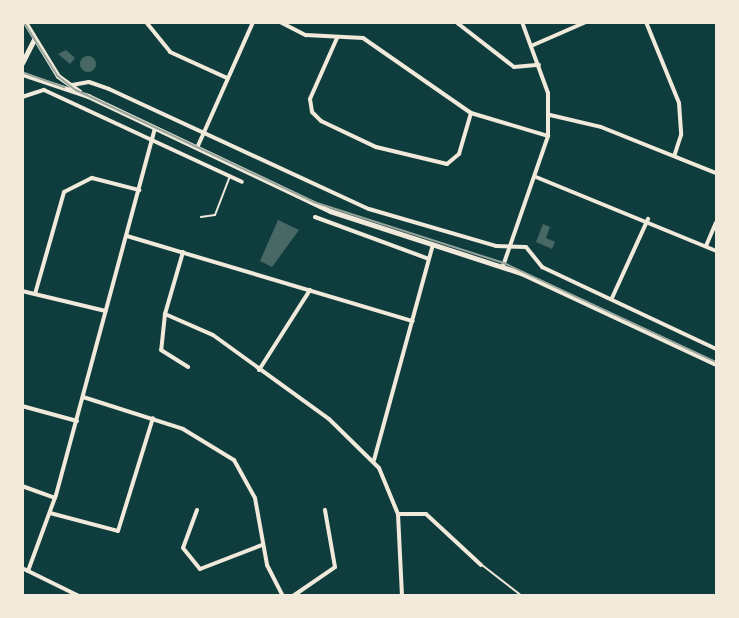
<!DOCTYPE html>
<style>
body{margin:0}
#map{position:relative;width:739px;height:618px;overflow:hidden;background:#0f3d3e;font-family:"Crimson Pro",serif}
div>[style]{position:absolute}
.stream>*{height:2px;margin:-1px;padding:0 1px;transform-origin:1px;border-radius:1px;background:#0a2a2b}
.building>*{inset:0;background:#486865}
.round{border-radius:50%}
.service>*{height:2px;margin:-1px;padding:0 1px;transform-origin:1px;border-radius:1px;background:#f1e9da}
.minor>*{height:4px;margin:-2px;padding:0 2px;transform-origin:2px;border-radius:2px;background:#f1e9da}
.secondary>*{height:5px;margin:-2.5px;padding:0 2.5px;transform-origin:2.5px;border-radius:2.5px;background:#f1e9da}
.tram>*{height:1.5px;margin:-0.75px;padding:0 0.75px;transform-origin:0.75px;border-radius:0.75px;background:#97a49c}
span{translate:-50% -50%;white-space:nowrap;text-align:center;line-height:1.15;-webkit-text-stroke:4.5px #f1e9da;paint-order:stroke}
.frame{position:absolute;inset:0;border:24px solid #f1e9da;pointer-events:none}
</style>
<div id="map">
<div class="stream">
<i style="left:67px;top:23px;width:1px;rotate:-45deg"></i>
</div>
<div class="building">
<i style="clip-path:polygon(66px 50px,75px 58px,70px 64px,58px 54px)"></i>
<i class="round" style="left:80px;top:56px;width:16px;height:16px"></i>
<i style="clip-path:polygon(278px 220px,299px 230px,272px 267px,260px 261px)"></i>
<i style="clip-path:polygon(543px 224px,550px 227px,546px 238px,555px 242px,552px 249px,536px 242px)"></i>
</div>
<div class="service">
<i style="left:201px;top:217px;width:14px;rotate:-8deg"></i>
<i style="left:215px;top:215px;width:42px;rotate:-69deg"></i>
<i style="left:482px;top:565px;width:51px;rotate:37.8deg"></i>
</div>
<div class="minor">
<i style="left:146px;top:22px;width:38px;rotate:51deg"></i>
<i style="left:170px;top:52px;width:63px;rotate:24.5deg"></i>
<i style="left:280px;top:22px;width:29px;rotate:27deg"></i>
<i style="left:306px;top:35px;width:57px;rotate:3deg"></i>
<i style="left:363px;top:38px;width:131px;rotate:34.8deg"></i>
<i style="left:471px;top:113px;width:80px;rotate:16.6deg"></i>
<i style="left:456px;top:22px;width:73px;rotate:37.8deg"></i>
<i style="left:514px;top:67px;width:25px;rotate:-5deg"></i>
<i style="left:646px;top:22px;width:87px;rotate:67.8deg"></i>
<i style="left:679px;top:103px;width:32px;rotate:86deg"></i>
<i style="left:681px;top:135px;width:20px;rotate:108deg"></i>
<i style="left:337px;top:38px;width:67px;rotate:113.9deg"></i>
<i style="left:310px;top:99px;width:13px;rotate:81deg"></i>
<i style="left:312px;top:112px;width:13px;rotate:45deg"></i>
<i style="left:321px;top:121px;width:61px;rotate:25.3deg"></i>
<i style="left:376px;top:147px;width:73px;rotate:13.5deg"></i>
<i style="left:447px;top:164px;width:16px;rotate:-40deg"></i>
<i style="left:459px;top:154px;width:43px;rotate:-73.7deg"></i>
<i style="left:531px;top:46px;width:60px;rotate:-23.6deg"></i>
<i style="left:72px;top:85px;width:17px;rotate:-10deg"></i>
<i style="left:89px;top:82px;width:21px;rotate:19deg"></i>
<i style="left:109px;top:89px;width:286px;rotate:24.8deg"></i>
<i style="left:369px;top:209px;width:132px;rotate:16.2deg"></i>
<i style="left:496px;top:246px;width:30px;rotate:2deg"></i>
<i style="left:526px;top:247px;width:26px;rotate:51deg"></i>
<i style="left:542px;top:267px;width:192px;rotate:25.2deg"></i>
<i style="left:22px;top:97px;width:23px;rotate:-18deg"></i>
<i style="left:44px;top:90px;width:218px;rotate:24.9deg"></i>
<i style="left:550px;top:115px;width:52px;rotate:13.2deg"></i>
<i style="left:601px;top:127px;width:124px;rotate:21.8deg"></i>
<i style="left:197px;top:148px;width:138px;rotate:-66deg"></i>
<i style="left:536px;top:177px;width:195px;rotate:22.3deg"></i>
<i style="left:315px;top:217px;width:121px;rotate:20.2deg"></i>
<i style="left:127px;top:236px;width:298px;rotate:16.6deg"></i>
<i style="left:706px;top:246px;width:25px;rotate:-67deg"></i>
<i style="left:183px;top:252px;width:65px;rotate:106.2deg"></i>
<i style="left:165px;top:314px;width:52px;rotate:23.6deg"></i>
<i style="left:213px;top:335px;width:143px;rotate:35.9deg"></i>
<i style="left:329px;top:419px;width:70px;rotate:44.4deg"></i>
<i style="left:379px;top:468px;width:50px;rotate:67.6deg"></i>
<i style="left:398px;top:514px;width:82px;rotate:87.2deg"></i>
<i style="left:503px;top:266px;width:138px;rotate:-70.9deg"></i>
<i style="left:548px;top:136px;width:43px;rotate:-90deg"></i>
<i style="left:548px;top:93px;width:76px;rotate:-110.1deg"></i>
<i style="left:22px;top:291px;width:86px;rotate:13.4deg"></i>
<i style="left:35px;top:294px;width:106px;rotate:-74.1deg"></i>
<i style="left:64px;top:192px;width:31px;rotate:-27deg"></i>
<i style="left:92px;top:178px;width:49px;rotate:14.3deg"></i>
<i style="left:612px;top:298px;width:87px;rotate:-65.5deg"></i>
<i style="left:165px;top:314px;width:36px;rotate:96deg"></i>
<i style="left:161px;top:350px;width:32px;rotate:32deg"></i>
<i style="left:259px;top:370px;width:95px;rotate:-57.5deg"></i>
<i style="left:83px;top:397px;width:105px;rotate:17.7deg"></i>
<i style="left:183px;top:429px;width:60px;rotate:31.3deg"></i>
<i style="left:234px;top:460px;width:43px;rotate:61.1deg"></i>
<i style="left:255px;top:498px;width:68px;rotate:79.8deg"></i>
<i style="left:267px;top:565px;width:35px;rotate:63deg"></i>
<i style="left:22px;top:406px;width:57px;rotate:15.3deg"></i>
<i style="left:374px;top:460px;width:223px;rotate:-74.7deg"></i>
<i style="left:22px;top:486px;width:35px;rotate:20deg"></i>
<i style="left:197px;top:510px;width:40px;rotate:110.2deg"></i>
<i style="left:183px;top:548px;width:27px;rotate:51deg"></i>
<i style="left:200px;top:569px;width:66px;rotate:-21.2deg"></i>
<i style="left:50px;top:513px;width:70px;rotate:14.8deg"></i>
<i style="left:118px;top:531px;width:118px;rotate:-72.8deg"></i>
<i style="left:398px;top:514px;width:28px"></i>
<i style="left:426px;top:514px;width:75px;rotate:42.8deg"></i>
<i style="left:22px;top:568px;width:64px;rotate:26.2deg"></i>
<i style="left:28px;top:571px;width:81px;rotate:-69.8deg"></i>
<i style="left:56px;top:495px;width:380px;rotate:-74.9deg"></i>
<i style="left:293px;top:596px;width:51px;rotate:-34.6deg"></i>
<i style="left:335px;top:567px;width:58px;rotate:-100deg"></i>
</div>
<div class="secondary">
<i style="left:25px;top:22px;width:63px;rotate:58.6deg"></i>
<i style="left:58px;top:76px;width:26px;rotate:36deg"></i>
<i style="left:22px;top:63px;width:27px;rotate:-63deg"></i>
<i style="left:22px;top:74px;width:70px;rotate:18.4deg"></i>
<i style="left:88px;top:96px;width:268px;rotate:25.4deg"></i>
<i style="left:330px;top:211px;width:201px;rotate:18deg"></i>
<i style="left:521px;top:273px;width:215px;rotate:25deg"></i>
</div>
<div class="tram">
<i style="left:24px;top:22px;width:64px;rotate:57.8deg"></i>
<i style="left:58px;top:76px;width:23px;rotate:38deg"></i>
<i style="left:76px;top:90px;width:263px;rotate:25.2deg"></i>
<i style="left:314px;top:202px;width:200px;rotate:17.8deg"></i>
<i style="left:504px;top:263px;width:234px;rotate:25deg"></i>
<i style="left:22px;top:72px;width:45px;rotate:19.7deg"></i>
</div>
<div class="frame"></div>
</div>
